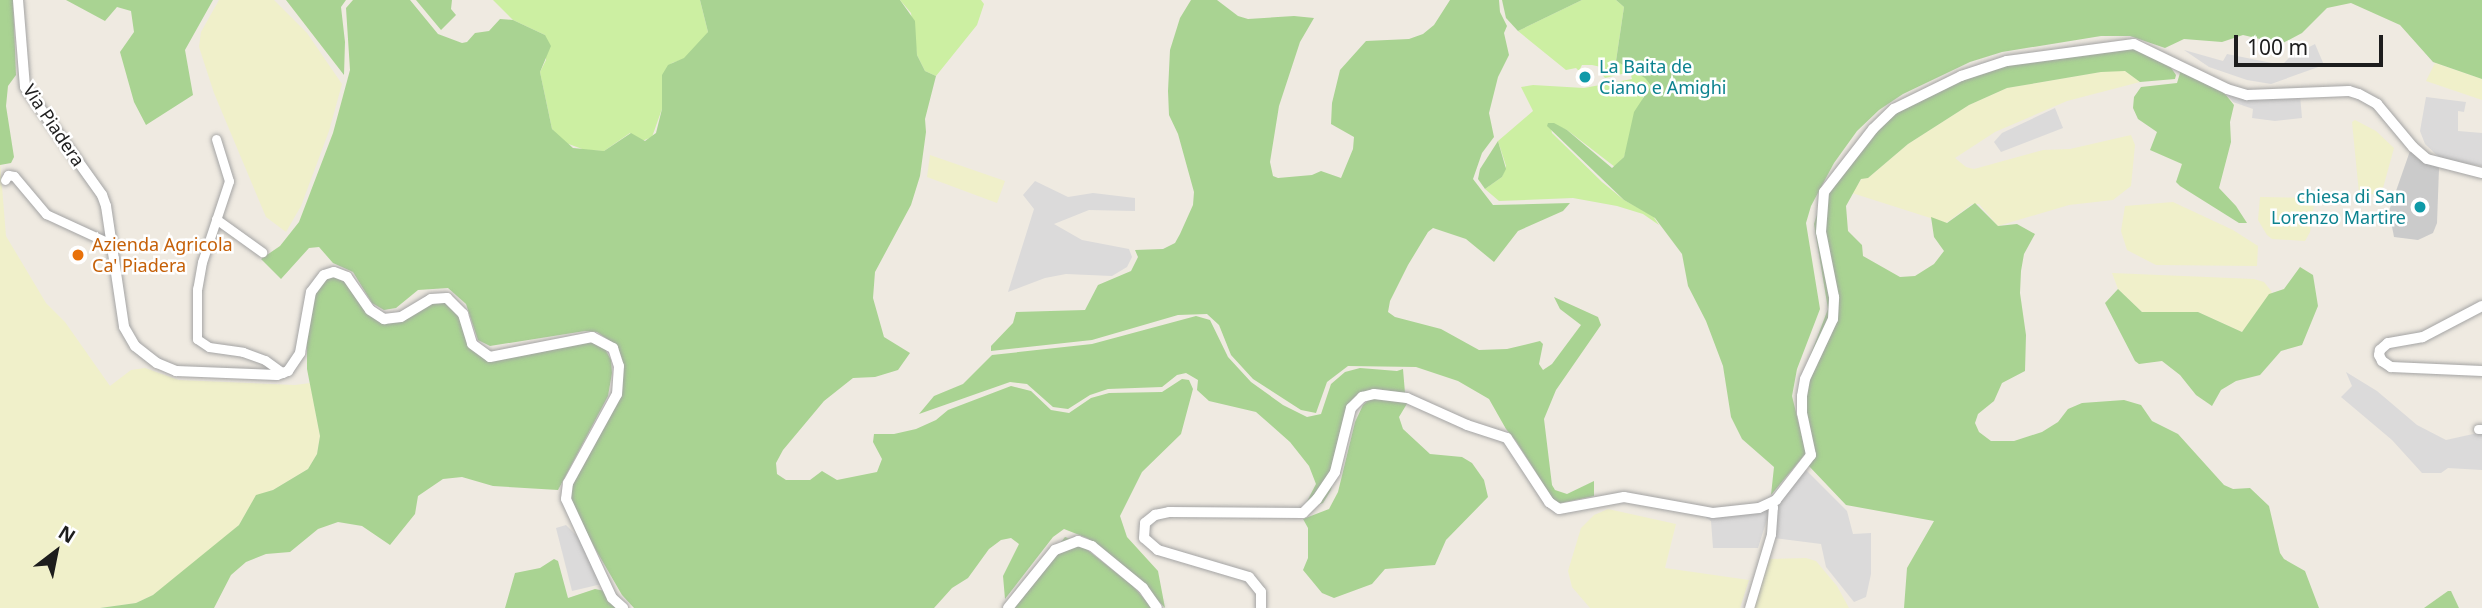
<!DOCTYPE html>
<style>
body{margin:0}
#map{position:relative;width:2482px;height:608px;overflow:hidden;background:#efeae1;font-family:"Noto Sans",sans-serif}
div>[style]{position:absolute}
.residential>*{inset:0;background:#dbdada}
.religious>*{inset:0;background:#cbcbcb}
.farmland>*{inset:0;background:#f0f0ca}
.grass>*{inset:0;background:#ccefa2}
.forest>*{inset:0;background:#a9d392}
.roads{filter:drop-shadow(0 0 2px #a4a4a4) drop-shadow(0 0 2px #a4a4a4)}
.minor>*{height:9px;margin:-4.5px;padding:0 4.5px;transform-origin:4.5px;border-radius:4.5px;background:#fff}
.tertiary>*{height:10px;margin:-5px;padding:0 5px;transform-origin:5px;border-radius:5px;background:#fff}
.dots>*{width:19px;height:19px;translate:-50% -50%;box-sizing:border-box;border:4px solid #fff;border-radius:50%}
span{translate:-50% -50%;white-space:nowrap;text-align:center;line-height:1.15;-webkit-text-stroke:5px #fff;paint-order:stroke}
.culture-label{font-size:18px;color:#0d838f}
.left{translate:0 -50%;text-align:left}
.right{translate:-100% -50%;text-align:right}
.street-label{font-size:18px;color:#1d1d1d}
.food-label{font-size:18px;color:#c56008}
.north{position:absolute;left:21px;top:517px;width:70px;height:70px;-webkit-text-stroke:5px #fff;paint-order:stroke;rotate:32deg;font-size:19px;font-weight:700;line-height:28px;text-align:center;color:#1d1d1d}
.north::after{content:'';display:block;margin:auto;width:24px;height:32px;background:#1d1d1d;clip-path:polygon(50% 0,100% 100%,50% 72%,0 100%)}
.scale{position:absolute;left:2234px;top:35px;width:149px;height:32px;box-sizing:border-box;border:4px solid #1d1d1d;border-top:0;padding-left:9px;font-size:21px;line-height:24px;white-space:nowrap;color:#1d1d1d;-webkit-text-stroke:5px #fff;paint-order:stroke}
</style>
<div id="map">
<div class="residential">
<i style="clip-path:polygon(2315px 44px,2324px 65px,2271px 84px,2247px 80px,2209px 67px,2184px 50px,2223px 61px,2227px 54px,2282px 65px,2290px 57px)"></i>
<i style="clip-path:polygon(2222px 90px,2300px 95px,2302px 118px,2275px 121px,2252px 118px,2253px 109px,2233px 102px)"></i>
<i style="clip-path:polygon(2426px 97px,2466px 102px,2464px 112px,2458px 111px,2458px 131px,2482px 133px,2482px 166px,2442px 160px,2425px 144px,2420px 131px)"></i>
<i style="clip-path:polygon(2055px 108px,2063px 128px,2001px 152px,1994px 142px,2002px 133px)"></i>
<i style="clip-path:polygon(1035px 181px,1068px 197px,1093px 193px,1135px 198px,1135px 211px,1089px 210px,1054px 224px,1082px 240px,1129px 249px,1132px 257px,1127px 267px,1112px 276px,1066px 274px,1045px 278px,1008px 292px,1034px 209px,1023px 195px)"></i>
<i style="clip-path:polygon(2346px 372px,2377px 391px,2417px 425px,2446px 440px,2482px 432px,2482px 470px,2448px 468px,2441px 473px,2422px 473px,2392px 440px,2341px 397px,2352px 386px)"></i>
<i style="clip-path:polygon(1805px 469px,1847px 511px,1853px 534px,1871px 533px,1871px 574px,1866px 597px,1854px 602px,1826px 567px,1821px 544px,1774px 538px,1775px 504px)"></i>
<i style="clip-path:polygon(1764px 506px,1769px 513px,1758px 548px,1713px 548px,1711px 521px,1703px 515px)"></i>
<i style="clip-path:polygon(566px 525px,579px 538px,606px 583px,572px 591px,556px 528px)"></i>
</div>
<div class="religious">
<i style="clip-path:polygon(2410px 151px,2439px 168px,2437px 223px,2433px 233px,2418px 240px,2394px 237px,2389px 211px)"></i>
</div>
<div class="farmland">
<i style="clip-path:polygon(219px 0,274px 0,307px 33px,342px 84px,329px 131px,301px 206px,286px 232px,266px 217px,214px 93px,199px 47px,201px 32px)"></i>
<i style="clip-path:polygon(2435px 63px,2482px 79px,2482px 100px,2426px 81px)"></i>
<i style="clip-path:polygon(2106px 71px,2125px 71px,2140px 82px,2067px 101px,1995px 132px,1955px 158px,1966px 167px,1974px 169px,2043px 150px,2070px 149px,2131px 135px,2135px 145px,2131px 186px,2113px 200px,2069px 205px,1998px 226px,1979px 204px,1972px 204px,1946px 223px,1852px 193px,1863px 177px,1868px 178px,1908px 144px,1969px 105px,2007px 88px)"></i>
<i style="clip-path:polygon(2355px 120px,2376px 131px,2394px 148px,2381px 195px,2359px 193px,2352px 122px)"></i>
<i style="clip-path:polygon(930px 155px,1005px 181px,997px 203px,927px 177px)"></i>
<i style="clip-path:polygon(0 162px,6px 236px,46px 303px,65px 322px,110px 386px,131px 370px,145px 368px,179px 380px,295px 385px,310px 383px,320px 436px,317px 454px,308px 469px,273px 490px,256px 496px,239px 525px,189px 568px,153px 595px,136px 603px,100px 608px,0 608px)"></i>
<i style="clip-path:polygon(2260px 197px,2315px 198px,2310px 232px,2305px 241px,2272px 239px,2267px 235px,2258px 220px)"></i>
<i style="clip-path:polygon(2173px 202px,2233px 230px,2258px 246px,2257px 266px,2156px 265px,2127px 250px,2121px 231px,2125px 206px)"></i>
<i style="clip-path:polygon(2112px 273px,2254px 279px,2264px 282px,2272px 292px,2242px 332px,2198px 312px,2142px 312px,2118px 289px)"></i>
<i style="clip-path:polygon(1608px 509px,1676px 524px,1665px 568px,1749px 580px,1740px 608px,1590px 608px,1572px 587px,1568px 571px,1581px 528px,1594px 515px)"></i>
<i style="clip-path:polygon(1806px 558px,1816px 561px,1837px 586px,1849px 608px,1754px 608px,1769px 559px)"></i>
</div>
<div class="grass">
<i style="clip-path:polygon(493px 0,700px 0,708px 32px,704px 40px,684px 59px,672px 63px,663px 75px,662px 109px,652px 137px,642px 141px,630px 133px,604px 151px,585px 150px,563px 142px,552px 129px,540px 72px,546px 60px,545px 35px,513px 20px)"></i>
<i style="clip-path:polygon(900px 0,981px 0,984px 4px,977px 25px,936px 76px,925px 71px,917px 55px,911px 13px)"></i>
<i style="clip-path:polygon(1582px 0,1616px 0,1624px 7px,1616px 61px,1645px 77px,1651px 87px,1644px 95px,1624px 157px,1615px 167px,1567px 130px,1550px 123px,1552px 133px,1602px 182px,1624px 200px,1653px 216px,1659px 225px,1643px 214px,1617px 206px,1573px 198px,1499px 201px,1485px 189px,1502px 177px,1506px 166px,1498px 141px,1533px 111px,1521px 87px,1533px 85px,1584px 88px,1632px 79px,1630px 72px,1605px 78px,1600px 72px,1601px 67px,1592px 65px,1582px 65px,1579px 71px,1576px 68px,1566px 70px,1518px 31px)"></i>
</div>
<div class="forest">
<i style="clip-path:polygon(0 0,13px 0,16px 75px,8px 86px,6px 106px,14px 157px,11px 163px,0 165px)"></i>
<i style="clip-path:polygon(66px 0,213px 0,185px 50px,193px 95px,146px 125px,134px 102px,120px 52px,134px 32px,131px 11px,117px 7px,105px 21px)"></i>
<i style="clip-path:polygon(286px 0,346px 0,341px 7px,345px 42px,344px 75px)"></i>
<i style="clip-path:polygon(353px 0,410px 0,438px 34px,462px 43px,467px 42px,475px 33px,489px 31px,500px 19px,513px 20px,545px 35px,551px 46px,540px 72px,552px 129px,573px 148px,604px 151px,631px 133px,645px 141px,656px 133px,662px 109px,662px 75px,668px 65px,684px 58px,708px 32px,700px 0,900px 0,915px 21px,917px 55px,925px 71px,936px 76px,925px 119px,926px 132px,920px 176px,911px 205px,875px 272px,873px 298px,884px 337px,910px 353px,898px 370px,875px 377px,853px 378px,824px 401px,783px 450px,776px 463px,777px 474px,786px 480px,810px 480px,822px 471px,837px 480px,877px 472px,882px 459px,873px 442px,874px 434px,894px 434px,916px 429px,936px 420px,948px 410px,1011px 386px,1031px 391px,1051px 410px,1069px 413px,1091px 398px,1109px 393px,1162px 392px,1182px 379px,1189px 380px,1193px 389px,1181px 434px,1142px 472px,1120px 516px,1127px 537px,1158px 571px,1165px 608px,1139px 580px,1087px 538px,1064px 529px,1053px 537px,1005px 599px,1003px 576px,1019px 544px,1011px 538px,1001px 540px,989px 549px,968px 578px,952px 588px,934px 608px,634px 608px,622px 595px,566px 498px,618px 395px,613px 343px,597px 332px,585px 331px,490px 346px,478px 340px,466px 304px,448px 288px,418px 290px,396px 308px,384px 310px,372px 303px,353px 272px,333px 263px,319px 247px,309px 248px,281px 279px,261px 259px,280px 246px,299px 222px,333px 133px,350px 70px,346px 8px)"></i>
<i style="clip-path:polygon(416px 0,452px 0,451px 9px,456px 15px,441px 30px)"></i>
<i style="clip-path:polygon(1191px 0,1217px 0,1238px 16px,1248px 19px,1294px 16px,1314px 18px,1300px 42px,1279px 106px,1270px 162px,1273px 176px,1278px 178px,1312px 175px,1321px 171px,1341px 178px,1353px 149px,1354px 137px,1331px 124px,1332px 103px,1340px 70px,1366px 41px,1409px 39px,1423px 34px,1434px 25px,1450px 0,1499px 0,1500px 12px,1507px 26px,1504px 33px,1509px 55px,1498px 77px,1489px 113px,1494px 137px,1482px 153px,1473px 179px,1493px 205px,1570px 203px,1563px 211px,1518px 231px,1494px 262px,1466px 239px,1433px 228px,1428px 232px,1408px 265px,1390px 301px,1388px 312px,1395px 317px,1441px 329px,1479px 350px,1507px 349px,1540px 341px,1543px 344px,1539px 364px,1543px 370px,1552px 364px,1581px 325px,1560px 309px,1554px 297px,1598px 317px,1601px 325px,1556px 390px,1544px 419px,1552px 485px,1555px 490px,1567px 494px,1594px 481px,1594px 496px,1556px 504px,1516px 441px,1506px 429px,1489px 399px,1458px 381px,1416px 367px,1348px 366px,1327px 382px,1316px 413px,1301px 410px,1253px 379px,1231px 355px,1219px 325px,1207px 314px,1178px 315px,1092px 340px,991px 351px,991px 346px,1013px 323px,1016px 312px,1085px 310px,1098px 285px,1131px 271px,1138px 257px,1135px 250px,1163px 249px,1175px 243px,1180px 234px,1193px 205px,1194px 192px,1178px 134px,1169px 115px,1168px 91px,1170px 50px,1180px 18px)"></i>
<i style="clip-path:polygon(1502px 0,1582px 0,1518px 31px,1506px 18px)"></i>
<i style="clip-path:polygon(1616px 0,2482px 0,2482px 79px,2433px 62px,2400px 25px,2351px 3px,2327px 8px,2302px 33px,2281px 44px,2243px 35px,2222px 42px,2184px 39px,2165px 48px,2130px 36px,2101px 36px,2002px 52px,1970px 62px,1903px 94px,1879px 110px,1857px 131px,1834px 163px,1811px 206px,1806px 223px,1820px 309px,1797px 369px,1792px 396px,1806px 453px,1771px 495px,1774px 467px,1742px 439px,1731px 417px,1723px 366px,1706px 321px,1688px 286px,1682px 254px,1655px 218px,1624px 200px,1547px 126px,1548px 123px,1554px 123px,1567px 130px,1612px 168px,1624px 157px,1634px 112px,1651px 86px,1645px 78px,1616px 61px,1624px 7px)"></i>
<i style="clip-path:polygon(2129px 44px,2167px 62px,2176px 75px,2175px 79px,2140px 82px,2125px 71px,2101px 72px,2007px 88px,1969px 105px,1908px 144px,1868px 178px,1861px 179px,1846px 206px,1848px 231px,1862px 245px,1863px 256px,1900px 277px,1915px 276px,1934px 264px,1944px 251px,1934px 237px,1931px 217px,1947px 223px,1975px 203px,1998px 226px,2017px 224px,2035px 234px,2024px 254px,2021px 271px,2020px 293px,2026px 335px,2025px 371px,2002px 383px,1994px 401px,1978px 414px,1975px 423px,1979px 432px,1991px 441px,2014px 441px,2042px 432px,2058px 422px,2068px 409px,2082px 403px,2124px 400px,2141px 405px,2152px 421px,2178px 434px,2224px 485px,2233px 489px,2250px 488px,2269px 506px,2280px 553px,2284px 559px,2305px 571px,2319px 608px,1904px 608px,1907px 568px,1934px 521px,1846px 505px,1808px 465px,1800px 404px,1804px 372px,1828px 309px,1814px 224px,1819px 208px,1884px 116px,1973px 69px)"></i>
<i style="clip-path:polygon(2174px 65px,2222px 90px,2234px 105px,2230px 122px,2231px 142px,2219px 188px,2236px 206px,2247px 223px,2239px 223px,2180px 186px,2176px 182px,2182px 164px,2150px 150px,2157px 132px,2138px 119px,2133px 108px,2134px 97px,2141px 87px,2177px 83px,2180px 73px)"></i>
<i style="clip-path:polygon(1498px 141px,1506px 169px,1502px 177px,1485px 189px,1478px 179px,1480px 169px)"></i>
<i style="clip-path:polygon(2300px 267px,2313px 275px,2318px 306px,2302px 345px,2281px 351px,2260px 375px,2236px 381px,2221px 390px,2212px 406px,2196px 395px,2180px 375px,2162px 361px,2139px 364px,2135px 361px,2105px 303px,2118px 289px,2142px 312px,2198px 312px,2242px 332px,2269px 294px,2284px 289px)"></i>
<i style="clip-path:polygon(333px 276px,341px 278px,383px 321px,425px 299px,452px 300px,469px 341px,484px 354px,586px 340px,605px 349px,611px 360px,612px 373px,608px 396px,558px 490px,493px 486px,462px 477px,443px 479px,418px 496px,415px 514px,390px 545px,362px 526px,338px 522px,318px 529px,290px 552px,266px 554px,246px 562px,231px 575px,214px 608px,100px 608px,136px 603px,153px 595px,239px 525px,256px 495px,273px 490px,308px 469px,317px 454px,320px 436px,307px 369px,307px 315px,321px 281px)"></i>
<i style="clip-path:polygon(1196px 316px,1210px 320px,1228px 357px,1251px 382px,1283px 405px,1307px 417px,1321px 414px,1331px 384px,1345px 372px,1360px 368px,1397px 371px,1403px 369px,1405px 393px,1376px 389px,1357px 400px,1339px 454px,1331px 490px,1323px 503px,1302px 511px,1316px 484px,1309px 466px,1290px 442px,1256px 412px,1209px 401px,1197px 390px,1198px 380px,1186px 373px,1177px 375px,1162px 387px,1108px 389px,1090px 395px,1068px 409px,1053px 407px,1027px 384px,1010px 382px,919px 414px,934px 396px,963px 384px,992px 355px,1092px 344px)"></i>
<i style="clip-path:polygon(1371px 398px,1408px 402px,1399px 417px,1403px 429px,1430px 454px,1462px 457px,1472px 463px,1484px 480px,1488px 497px,1446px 540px,1435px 565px,1385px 569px,1372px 584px,1334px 598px,1322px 593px,1303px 570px,1308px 558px,1308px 528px,1303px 519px,1329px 509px,1338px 492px,1355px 422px,1363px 405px)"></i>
<i style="clip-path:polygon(1065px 537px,1076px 541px,1133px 586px,1152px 608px,1010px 608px)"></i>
<i style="clip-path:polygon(554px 559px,558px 561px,568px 598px,595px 589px,610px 592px,622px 608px,505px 608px,515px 573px,540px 568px)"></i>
<i style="clip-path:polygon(2451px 591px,2459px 608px,2424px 608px,2448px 591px)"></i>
</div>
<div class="roads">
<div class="minor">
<i style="left:216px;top:139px;width:44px;rotate:72.8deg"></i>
<i style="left:229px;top:181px;width:85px;rotate:108.4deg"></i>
<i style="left:202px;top:262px;width:27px;rotate:100deg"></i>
<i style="left:197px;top:289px;width:50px;rotate:90deg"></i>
<i style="left:197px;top:339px;width:14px;rotate:34deg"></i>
<i style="left:209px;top:347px;width:34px;rotate:8deg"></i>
<i style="left:243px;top:352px;width:23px;rotate:20deg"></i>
<i style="left:265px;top:360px;width:22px;rotate:36deg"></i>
<i style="left:5px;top:180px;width:6px;rotate:-59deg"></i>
<i style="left:8px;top:175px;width:6px;rotate:9deg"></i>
<i style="left:14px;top:176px;width:50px;rotate:49.9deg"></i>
<i style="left:46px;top:214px;width:72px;rotate:24.8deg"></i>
<i style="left:216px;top:219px;width:57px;rotate:35.7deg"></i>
<i style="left:2478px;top:429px;width:4px"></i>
<i style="left:1749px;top:608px;width:77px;rotate:-73.4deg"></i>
<i style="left:1771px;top:534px;width:27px;rotate:-86deg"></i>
<i style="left:1773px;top:507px;width:5px;rotate:-127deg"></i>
</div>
<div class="tertiary">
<i style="left:18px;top:0;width:87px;rotate:85.4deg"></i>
<i style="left:25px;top:87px;width:133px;rotate:54.5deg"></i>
<i style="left:102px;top:195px;width:12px;rotate:70deg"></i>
<i style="left:106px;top:206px;width:122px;rotate:81.5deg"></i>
<i style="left:124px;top:327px;width:22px;rotate:60deg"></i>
<i style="left:135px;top:346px;width:28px;rotate:38deg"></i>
<i style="left:157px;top:363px;width:21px;rotate:23deg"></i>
<i style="left:176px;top:371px;width:101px;rotate:2.3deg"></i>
<i style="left:277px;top:375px;width:12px;rotate:-20deg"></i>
<i style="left:288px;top:371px;width:22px;rotate:-56deg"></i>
<i style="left:300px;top:353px;width:62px;rotate:-79.8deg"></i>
<i style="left:311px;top:292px;width:21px;rotate:-53deg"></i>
<i style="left:324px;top:275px;width:10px;rotate:-17deg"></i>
<i style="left:334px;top:272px;width:14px;rotate:21deg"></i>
<i style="left:347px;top:277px;width:40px;rotate:55.1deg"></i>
<i style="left:370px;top:310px;width:17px;rotate:33deg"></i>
<i style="left:384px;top:319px;width:17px;rotate:-7deg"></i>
<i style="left:401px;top:317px;width:35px;rotate:-31deg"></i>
<i style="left:431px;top:299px;width:16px;rotate:-4deg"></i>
<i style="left:447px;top:298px;width:23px;rotate:45deg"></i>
<i style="left:463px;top:314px;width:31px;rotate:73deg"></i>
<i style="left:472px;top:344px;width:22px;rotate:36deg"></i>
<i style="left:490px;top:357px;width:104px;rotate:-11.1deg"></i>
<i style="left:592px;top:337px;width:24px;rotate:28deg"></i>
<i style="left:613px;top:348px;width:19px;rotate:72deg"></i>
<i style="left:619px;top:366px;width:28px;rotate:94deg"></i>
<i style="left:617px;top:394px;width:102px;rotate:118.8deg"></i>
<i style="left:568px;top:483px;width:16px;rotate:97deg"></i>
<i style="left:566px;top:499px;width:109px;rotate:65.1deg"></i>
<i style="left:612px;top:598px;width:15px;rotate:42deg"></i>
<i style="left:2482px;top:306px;width:67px;rotate:152.3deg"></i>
<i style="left:2423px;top:337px;width:36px;rotate:170deg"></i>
<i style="left:2388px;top:343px;width:11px;rotate:139deg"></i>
<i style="left:2380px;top:350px;width:5px;rotate:101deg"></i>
<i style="left:2379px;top:355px;width:7px;rotate:63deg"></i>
<i style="left:2382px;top:361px;width:11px;rotate:34deg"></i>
<i style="left:2391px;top:367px;width:91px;rotate:2.5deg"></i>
<i style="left:1008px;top:608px;width:75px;rotate:-51deg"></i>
<i style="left:1055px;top:550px;width:25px;rotate:-21deg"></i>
<i style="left:1078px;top:541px;width:15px;rotate:20deg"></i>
<i style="left:1092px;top:546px;width:66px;rotate:39.5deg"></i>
<i style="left:1143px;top:588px;width:24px;rotate:55deg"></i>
<i style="left:1261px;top:608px;width:16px;rotate:-90deg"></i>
<i style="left:1261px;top:592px;width:19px;rotate:-129deg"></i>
<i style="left:1249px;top:577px;width:95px;rotate:-163.5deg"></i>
<i style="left:1158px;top:550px;width:18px;rotate:-139deg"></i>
<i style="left:1144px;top:538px;width:15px;rotate:-86deg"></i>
<i style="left:1145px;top:523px;width:13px;rotate:-39deg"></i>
<i style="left:1155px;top:515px;width:14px;rotate:-12deg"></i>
<i style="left:1169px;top:512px;width:134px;rotate:0.4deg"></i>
<i style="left:1303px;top:513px;width:20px;rotate:-45deg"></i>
<i style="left:1317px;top:499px;width:32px;rotate:-56deg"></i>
<i style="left:1335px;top:472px;width:66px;rotate:-76deg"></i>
<i style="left:1351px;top:408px;width:16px;rotate:-45deg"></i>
<i style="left:1362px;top:397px;width:12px;rotate:-14deg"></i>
<i style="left:1374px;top:394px;width:33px;rotate:7deg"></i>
<i style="left:1407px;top:398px;width:66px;rotate:24.2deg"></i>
<i style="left:1467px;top:425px;width:42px;rotate:18deg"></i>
<i style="left:1507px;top:438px;width:77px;rotate:56.7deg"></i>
<i style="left:1549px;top:502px;width:12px;rotate:35deg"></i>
<i style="left:1559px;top:509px;width:66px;rotate:-10.5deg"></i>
<i style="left:1624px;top:497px;width:90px;rotate:10.2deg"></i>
<i style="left:1713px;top:513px;width:46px;rotate:-6.2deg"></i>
<i style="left:1759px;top:508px;width:19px;rotate:-25deg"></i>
<i style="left:1776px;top:500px;width:57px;rotate:-52.1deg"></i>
<i style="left:1811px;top:455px;width:43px;rotate:-102.1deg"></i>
<i style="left:1802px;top:413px;width:17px;rotate:-90deg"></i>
<i style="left:1802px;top:396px;width:17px;rotate:-80deg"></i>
<i style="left:1805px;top:379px;width:66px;rotate:-65deg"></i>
<i style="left:1833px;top:319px;width:22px;rotate:-87deg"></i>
<i style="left:1834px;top:297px;width:66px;rotate:-101.3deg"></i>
<i style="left:1821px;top:232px;width:40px;rotate:-85.7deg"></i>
<i style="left:1824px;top:192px;width:80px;rotate:-52.1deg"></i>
<i style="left:1873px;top:129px;width:29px;rotate:-44deg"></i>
<i style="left:1894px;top:109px;width:75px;rotate:-26.2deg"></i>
<i style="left:1961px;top:76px;width:48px;rotate:-18.1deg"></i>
<i style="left:2007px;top:61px;width:128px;rotate:-7.6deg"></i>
<i style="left:2134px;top:44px;width:103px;rotate:25.8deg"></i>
<i style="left:2227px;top:89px;width:21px;rotate:17deg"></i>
<i style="left:2247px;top:95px;width:102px;rotate:-2.2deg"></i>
<i style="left:2349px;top:91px;width:10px;rotate:17deg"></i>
<i style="left:2359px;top:94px;width:21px;rotate:29deg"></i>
<i style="left:2377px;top:104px;width:56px;rotate:50.1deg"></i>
<i style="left:2413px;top:147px;width:18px;rotate:41deg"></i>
<i style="left:2427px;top:159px;width:57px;rotate:14.3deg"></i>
</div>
</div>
<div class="dots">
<i style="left:1585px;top:77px;background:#0f9aa8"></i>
<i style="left:2420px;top:207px;background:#0f9aa8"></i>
<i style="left:78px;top:255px;background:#e8710a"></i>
</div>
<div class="culture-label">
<span class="left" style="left:1599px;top:77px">La Baita de<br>Ciano e Amighi</span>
<span class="right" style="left:2406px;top:207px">chiesa di San<br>Lorenzo Martire</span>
</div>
<div class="street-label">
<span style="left:54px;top:125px;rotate:56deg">Via Piadera</span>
</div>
<div class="food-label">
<span class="left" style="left:92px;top:255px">Azienda Agricola<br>Ca' Piadera</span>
</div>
<div class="north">N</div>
<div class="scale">100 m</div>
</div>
